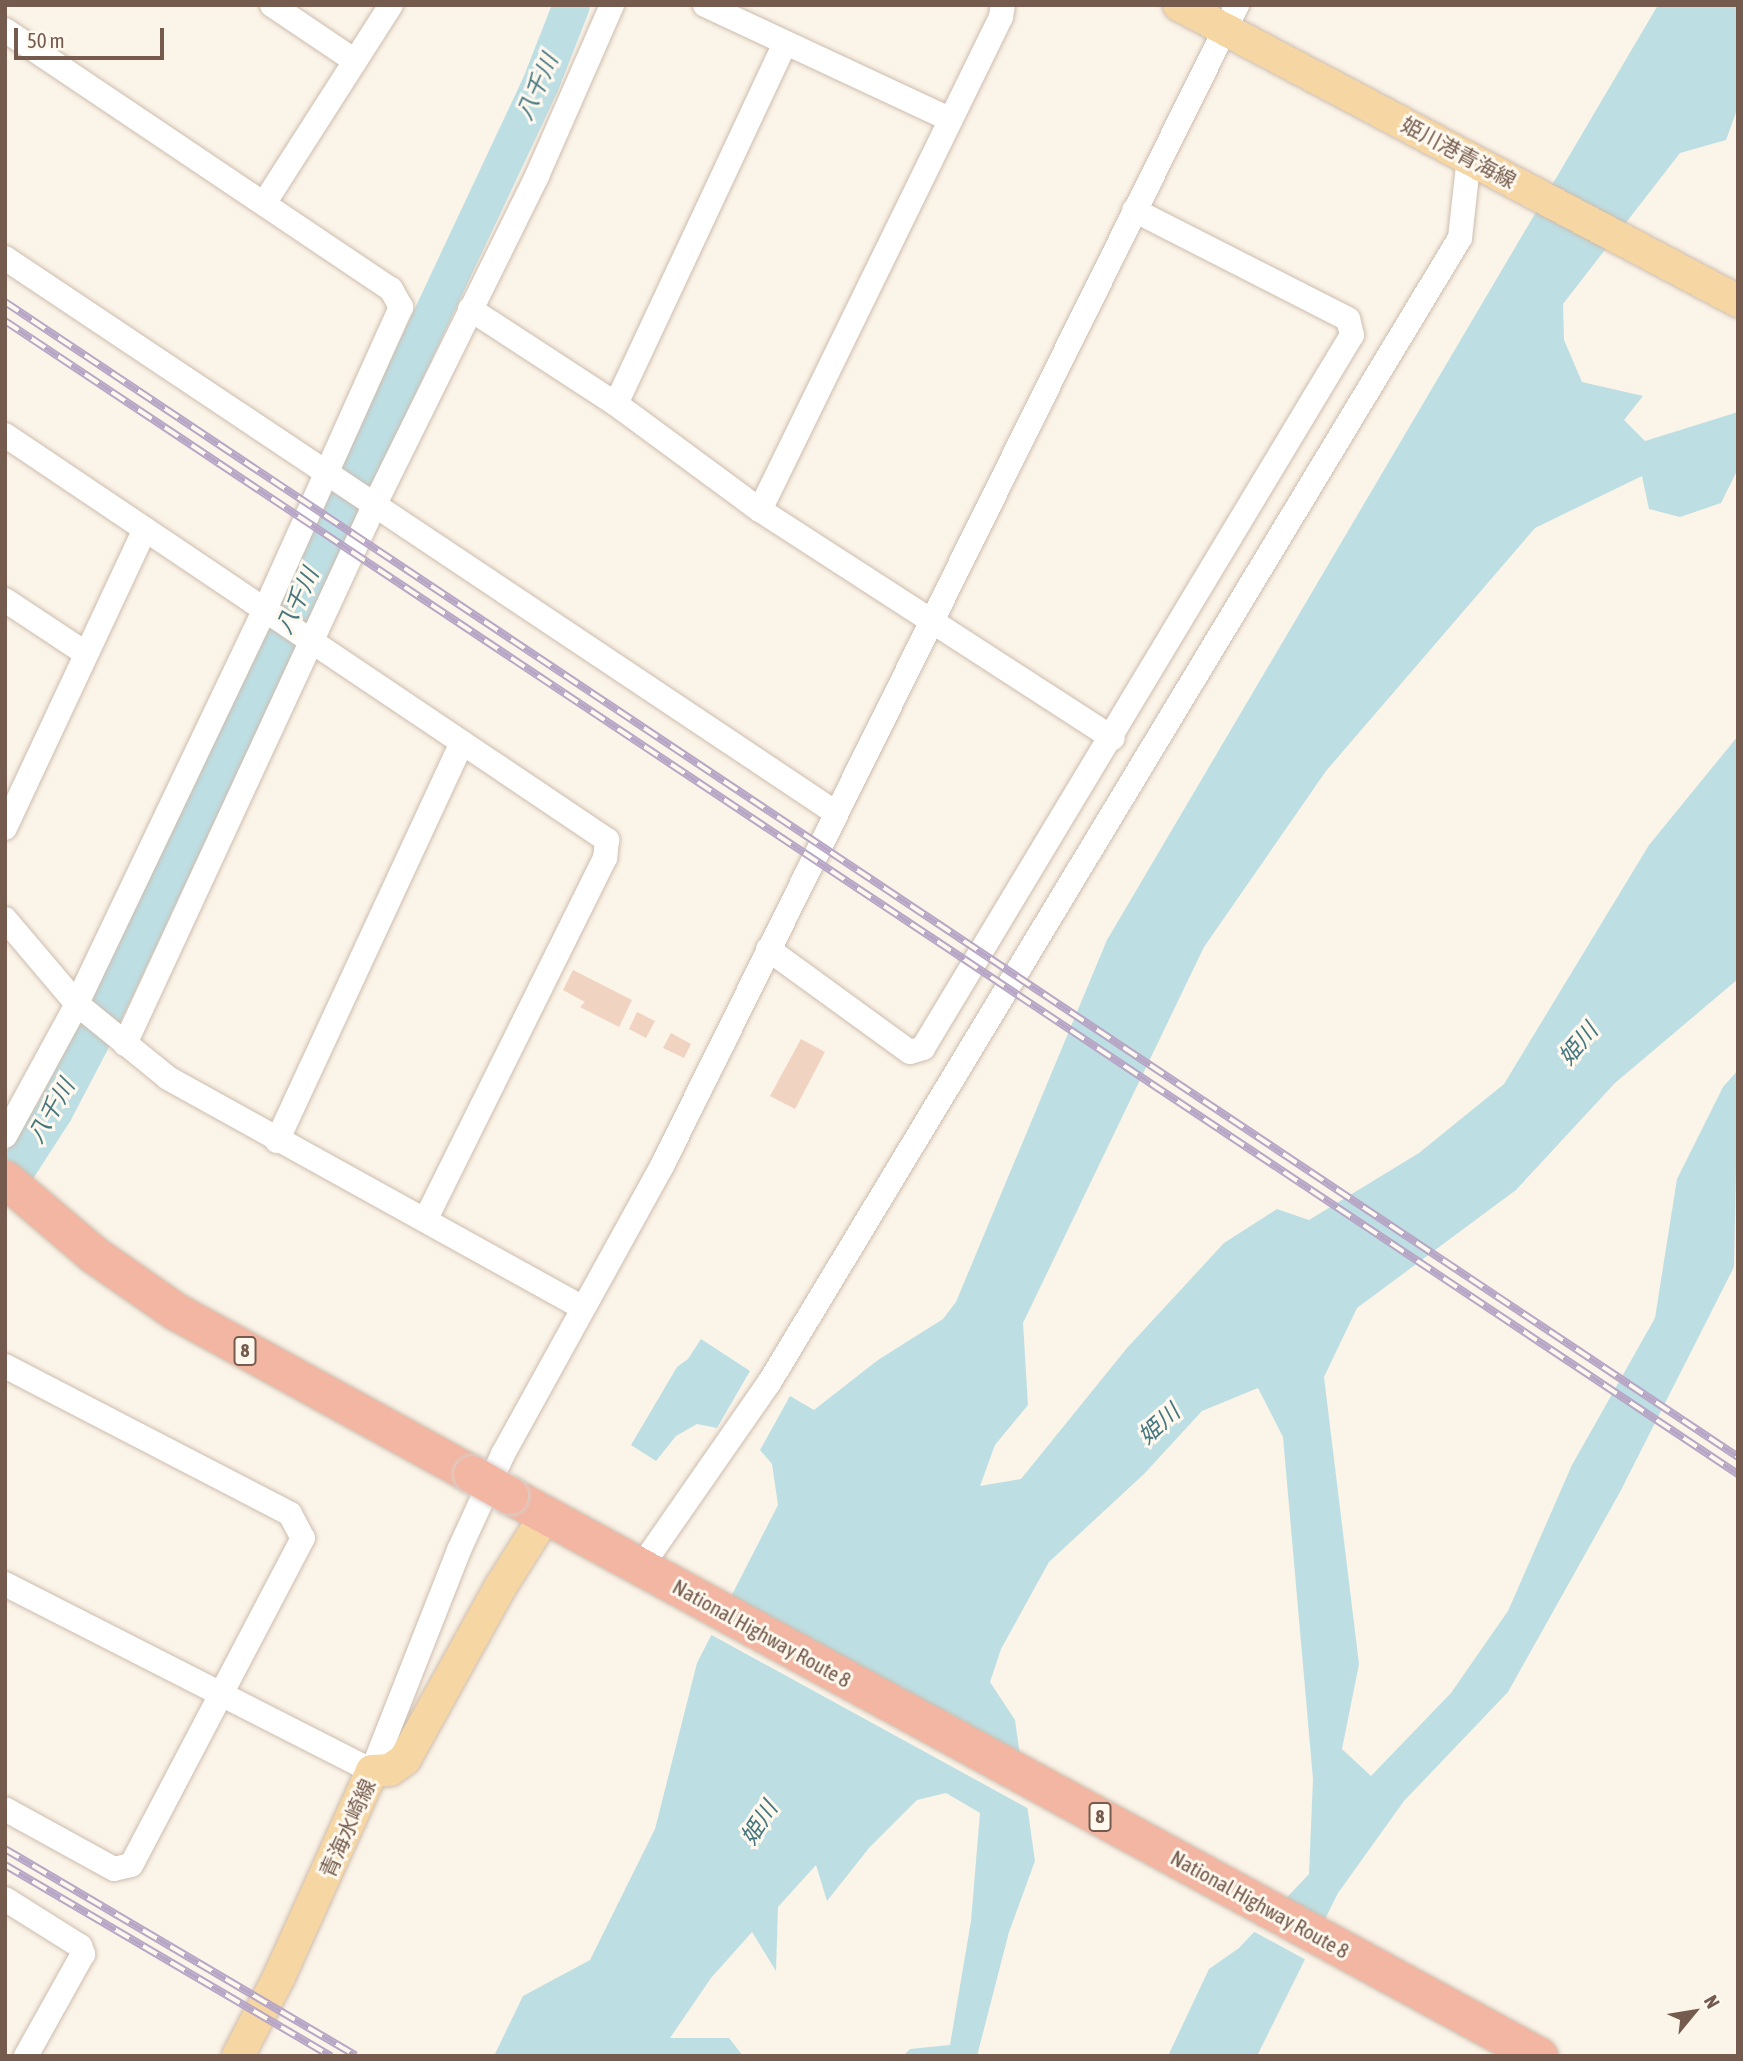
<!DOCTYPE html>
<meta charset="utf-8">
<style>
body{margin:0}
#map{position:relative;width:1743px;height:2061px;overflow:hidden;background:#fbf4e8;font-family:"Asap Condensed","Noto Sans JP",sans-serif}
div>[style]{position:absolute}
.water>*{inset:0;background:#bddfe4}
.pier>*{inset:0;background:#fbf4e8}
.river>*{height:37px;margin:-18.5px;padding:0 18.5px;transform-origin:18.5px;border-radius:18.5px;background:#bddfe4}
.building>*{inset:0;background:#f0d3c1}
.roads{filter:drop-shadow(0 0 2px #cdbcae) drop-shadow(0 0 2px #cdbcae)}
.minor>*{height:24px;margin:-12px;padding:0 12px;transform-origin:12px;border-radius:12px;background:#fff}
.major>*{height:32px;margin:-16px;padding:0 16px;transform-origin:16px;border-radius:16px;background:#f6d7a4}
.highway>*{height:37px;margin:-18.5px;padding:0 18.5px;transform-origin:18.5px;border-radius:18.5px;background:#f2b6a2}
.rail>*{height:8px;margin-top:-4px;transform-origin:0;background:repeating-linear-gradient(90deg,#fef8ee 0 16px,#b7a6c5 0 32px);box-sizing:border-box;border-block:2px solid #b7a6c5}
.bridges{filter:drop-shadow(0 0 2px #d8d1cd) drop-shadow(0 0 2px #d8d1cd)}
.highway-bridge>*{height:37px;margin:-18.5px;padding:0 18.5px;transform-origin:18.5px;border-radius:18.5px;background:#f2b6a2}
span{translate:-50% -50%;white-space:nowrap;text-align:center;line-height:1.15;-webkit-text-stroke:6px #fef8ee;paint-order:stroke}
.shield-label span{padding:2px 5px;background:#fef8ee;border:2px solid;border-radius:5px;-webkit-text-stroke-width:0}
.shield-label{font-size:19px;color:#745b4d;font-weight:700}
.street-label{font-size:21px;color:#745b4d}
.water-label{font-size:23px;color:#44777f;font-style:italic}
.frame{position:absolute;inset:0;border:7px solid #745b4d;pointer-events:none}
.north{position:absolute;left:1659px;top:1977px;width:70px;height:70px;-webkit-text-stroke:5px #fef8ee;paint-order:stroke;rotate:60deg;font-size:19px;font-weight:700;line-height:28px;text-align:center;color:#745b4d}
.north::after{content:'';display:block;margin:auto;width:24px;height:32px;background:#745b4d;clip-path:polygon(50% 0,100% 100%,50% 72%,0 100%)}
.scale{position:absolute;left:14px;top:28px;width:150px;height:32px;box-sizing:border-box;border:4px solid #745b4d;border-top:0;padding-left:9px;font-size:21px;line-height:24px;white-space:nowrap;color:#745b4d;-webkit-text-stroke:5px #fef8ee;paint-order:stroke}
</style>
<div id="map">
<div class="water">
<i style="clip-path:polygon(1658px 5px,1738px 5px,1738px 107px,1726px 140px,1680px 153px,1563px 304px,1564px 340px,1582px 382px,1643px 396px,1624px 420px,1645px 441px,1738px 412px,1738px 469px,1721px 503px,1680px 517px,1649px 509px,1642px 476px,1535px 528px,1326px 771px,1204px 947px,1023px 1323px,1028px 1405px,995px 1445px,980px 1486px,1021px 1479px,1127px 1348px,1224px 1243px,1277px 1209px,1309px 1220px,1419px 1153px,1504px 1084px,1649px 845px,1738px 736px,1738px 979px,1615px 1083px,1516px 1190px,1357px 1308px,1324px 1377px,1359px 1664px,1342px 1749px,1371px 1776px,1451px 1693px,1508px 1611px,1572px 1465px,1655px 1318px,1677px 1179px,1723px 1087px,1738px 1070px,1734px 1267px,1620px 1492px,1508px 1692px,1404px 1801px,1338px 1893px,1257px 2056px,1168px 2056px,1209px 1969px,1239px 1948px,1309px 1874px,1313px 1779px,1283px 1437px,1258px 1388px,1202px 1411px,1144px 1474px,1049px 1562px,1001px 1649px,990px 1682px,1015px 1720px,1035px 1861px,1009px 1932px,977px 2056px,903px 2056px,910px 2049px,950px 2045px,971px 1921px,980px 1813px,946px 1793px,917px 1800px,869px 1848px,827px 1901px,816px 1865px,778px 1907px,776px 1971px,752px 1932px,711px 1978px,670px 2038px,729px 2038px,743px 2056px,494px 2056px,523px 1996px,590px 1960px,655px 1829px,697px 1663px,778px 1505px,772px 1464px,760px 1450px,790px 1396px,814px 1410px,878px 1360px,943px 1319px,956px 1302px,1107px 940px)"></i>
<i style="clip-path:polygon(701px 1339px,750px 1371px,717px 1428px,697px 1424px,676px 1436px,656px 1461px,631px 1445px,677px 1367px,688px 1359px)"></i>
</div>
<div class="pier">
<i style="clip-path:polygon(728px 1594px,1024px 1755px,1031px 1810px,708px 1633px)"></i>
<i style="clip-path:polygon(1283px 1897px,1328px 1921px,1308px 1961px,1251px 1930px)"></i>
</div>
<div class="river">
<i style="left:5px;top:1187px;width:90px;rotate:-57.2deg"></i>
<i style="left:54px;top:1111px;width:78px;rotate:-62.4deg"></i>
<i style="left:90px;top:1042px;width:1058px;rotate:-64.84deg"></i>
<i style="left:540px;top:84px;width:85px;rotate:-68.6deg"></i>
</div>
<div class="building">
<i style="clip-path:polygon(573px 970px,632px 1000px,619px 1027px,580px 1007px,585px 1002px,563px 990px)"></i>
<i style="clip-path:polygon(637px 1012px,655px 1021px,646px 1038px,629px 1029px)"></i>
<i style="clip-path:polygon(671px 1033px,691px 1044px,684px 1058px,663px 1048px)"></i>
<i style="clip-path:polygon(801px 1039px,825px 1052px,795px 1109px,770px 1096px)"></i>
</div>
<div class="roads">
<div class="minor">
<i style="left:272px;top:5px;width:100px;rotate:34deg"></i>
<i style="left:705px;top:5px;width:269px;rotate:25deg"></i>
<i style="left:5px;top:30px;width:465px;rotate:33.9deg"></i>
<i style="left:391px;top:289px;width:21px;rotate:61deg"></i>
<i style="left:401px;top:307px;width:331px;rotate:114.2deg"></i>
<i style="left:265px;top:609px;width:437px;rotate:115.5deg"></i>
<i style="left:77px;top:1004px;width:150px;rotate:118.6deg"></i>
<i style="left:265px;top:202px;width:234px;rotate:-57.4deg"></i>
<i style="left:5px;top:258px;width:999px;rotate:33.74deg"></i>
<i style="left:470px;top:309px;width:174px;rotate:33.1deg"></i>
<i style="left:616px;top:404px;width:179px;rotate:36.4deg"></i>
<i style="left:760px;top:510px;width:420px;rotate:32.9deg"></i>
<i style="left:616px;top:404px;width:396px;rotate:-64.9deg"></i>
<i style="left:5px;top:435px;width:726px;rotate:33.93deg"></i>
<i style="left:607px;top:840px;width:18px;rotate:96deg"></i>
<i style="left:605px;top:858px;width:404px;rotate:116.4deg"></i>
<i style="left:760px;top:510px;width:549px;rotate:-63.95deg"></i>
<i style="left:1001px;top:17px;width:12px;rotate:-81deg"></i>
<i style="left:5px;top:600px;width:96px;rotate:33.5deg"></i>
<i style="left:5px;top:828px;width:330px;rotate:-64.9deg"></i>
<i style="left:5px;top:919px;width:111px;rotate:49.7deg"></i>
<i style="left:77px;top:1004px;width:117px;rotate:39.1deg"></i>
<i style="left:168px;top:1078px;width:474px;rotate:29deg"></i>
<i style="left:768px;top:949px;width:175px;rotate:36deg"></i>
<i style="left:910px;top:1052px;width:14px;rotate:-17deg"></i>
<i style="left:923px;top:1048px;width:832px;rotate:-58.97deg"></i>
<i style="left:1352px;top:335px;width:16px;rotate:-104deg"></i>
<i style="left:1348px;top:319px;width:240px;rotate:-153deg"></i>
<i style="left:125px;top:1044px;width:593px;rotate:-65.16deg"></i>
<i style="left:374px;top:506px;width:368px;rotate:-63.7deg"></i>
<i style="left:537px;top:176px;width:187px;rotate:-66.3deg"></i>
<i style="left:277px;top:1141px;width:439px;rotate:-65.1deg"></i>
<i style="left:5px;top:1366px;width:321px;rotate:27.4deg"></i>
<i style="left:290px;top:1514px;width:27px;rotate:62deg"></i>
<i style="left:303px;top:1538px;width:369px;rotate:117.7deg"></i>
<i style="left:131px;top:1865px;width:17px;rotate:167deg"></i>
<i style="left:114px;top:1869px;width:124px;rotate:-151.2deg"></i>
<i style="left:641px;top:1567px;width:224px;rotate:-55.2deg"></i>
<i style="left:769px;top:1383px;width:1337px;rotate:-58.89deg"></i>
<i style="left:1460px;top:238px;width:81px;rotate:-83.7deg"></i>
<i style="left:5px;top:1584px;width:412px;rotate:27deg"></i>
<i style="left:372px;top:1771px;width:238px;rotate:-68.5deg"></i>
<i style="left:459px;top:1550px;width:106px;rotate:-65.4deg"></i>
<i style="left:503px;top:1454px;width:329px;rotate:-61.1deg"></i>
<i style="left:662px;top:1166px;width:1296px;rotate:-63.65deg"></i>
<i style="left:5px;top:1899px;width:89px;rotate:32.1deg"></i>
<i style="left:80px;top:1946px;width:9px;rotate:69deg"></i>
<i style="left:83px;top:1954px;width:117px;rotate:119.2deg"></i>
</div>
<div class="major">
<i style="left:1179px;top:5px;width:633px;rotate:27.9deg"></i>
<i style="left:238px;top:2056px;width:89px;rotate:-62.6deg"></i>
<i style="left:279px;top:1977px;width:226px;rotate:-65.7deg"></i>
<i style="left:372px;top:1771px;width:18px;rotate:-3deg"></i>
<i style="left:390px;top:1770px;width:19px;rotate:-36deg"></i>
<i style="left:405px;top:1759px;width:198px;rotate:-61deg"></i>
<i style="left:501px;top:1586px;width:83px;rotate:-57.8deg"></i>
</div>
<div class="highway">
<i style="left:5px;top:1179px;width:116px;rotate:40.4deg"></i>
<i style="left:93px;top:1254px;width:100px;rotate:34.8deg"></i>
<i style="left:175px;top:1311px;width:339px;rotate:28.8deg"></i>
<i style="left:509px;top:1495px;width:1173px;rotate:28.58deg"></i>
</div>
</div>
<div class="rail">
<i style="left:5px;top:302px;width:2083px;rotate:33.68deg"></i>
<i style="left:5px;top:321px;width:2082px;rotate:33.64deg"></i>
<i style="left:5px;top:1849px;width:407px;rotate:30.5deg"></i>
<i style="left:5px;top:1865px;width:378px;rotate:30.4deg"></i>
</div>
<div class="bridges">
<div class="highway-bridge">
<i style="left:472px;top:1474px;width:43px;rotate:29.6deg"></i>
</div>
</div>
<div class="shield-label">
<span style="left:245px;top:1351px">8</span>
<span style="left:1100px;top:1817px">8</span>
</div>
<div class="street-label">
<span style="left:1459px;top:152px;rotate:28deg">姫川港青海線</span>
<span style="left:762px;top:1633px;rotate:29deg">National Highway Route 8</span>
<span style="left:347px;top:1828px;rotate:-66deg">青海水崎線</span>
<span style="left:1260px;top:1904px;rotate:29deg">National Highway Route 8</span>
</div>
<div class="water-label">
<span style="left:537px;top:87px;rotate:-66deg">八千川</span>
<span style="left:297px;top:601px;rotate:-65deg">八千川</span>
<span style="left:1578px;top:1044px;rotate:-50deg">姫川</span>
<span style="left:51px;top:1111px;rotate:-60deg">八千川</span>
<span style="left:1159px;top:1424px;rotate:-42deg">姫川</span>
<span style="left:759px;top:1823px;rotate:-57deg">姫川</span>
</div>
<div class="frame"></div>
<div class="north">N</div>
<div class="scale">50 m</div>
</div>
